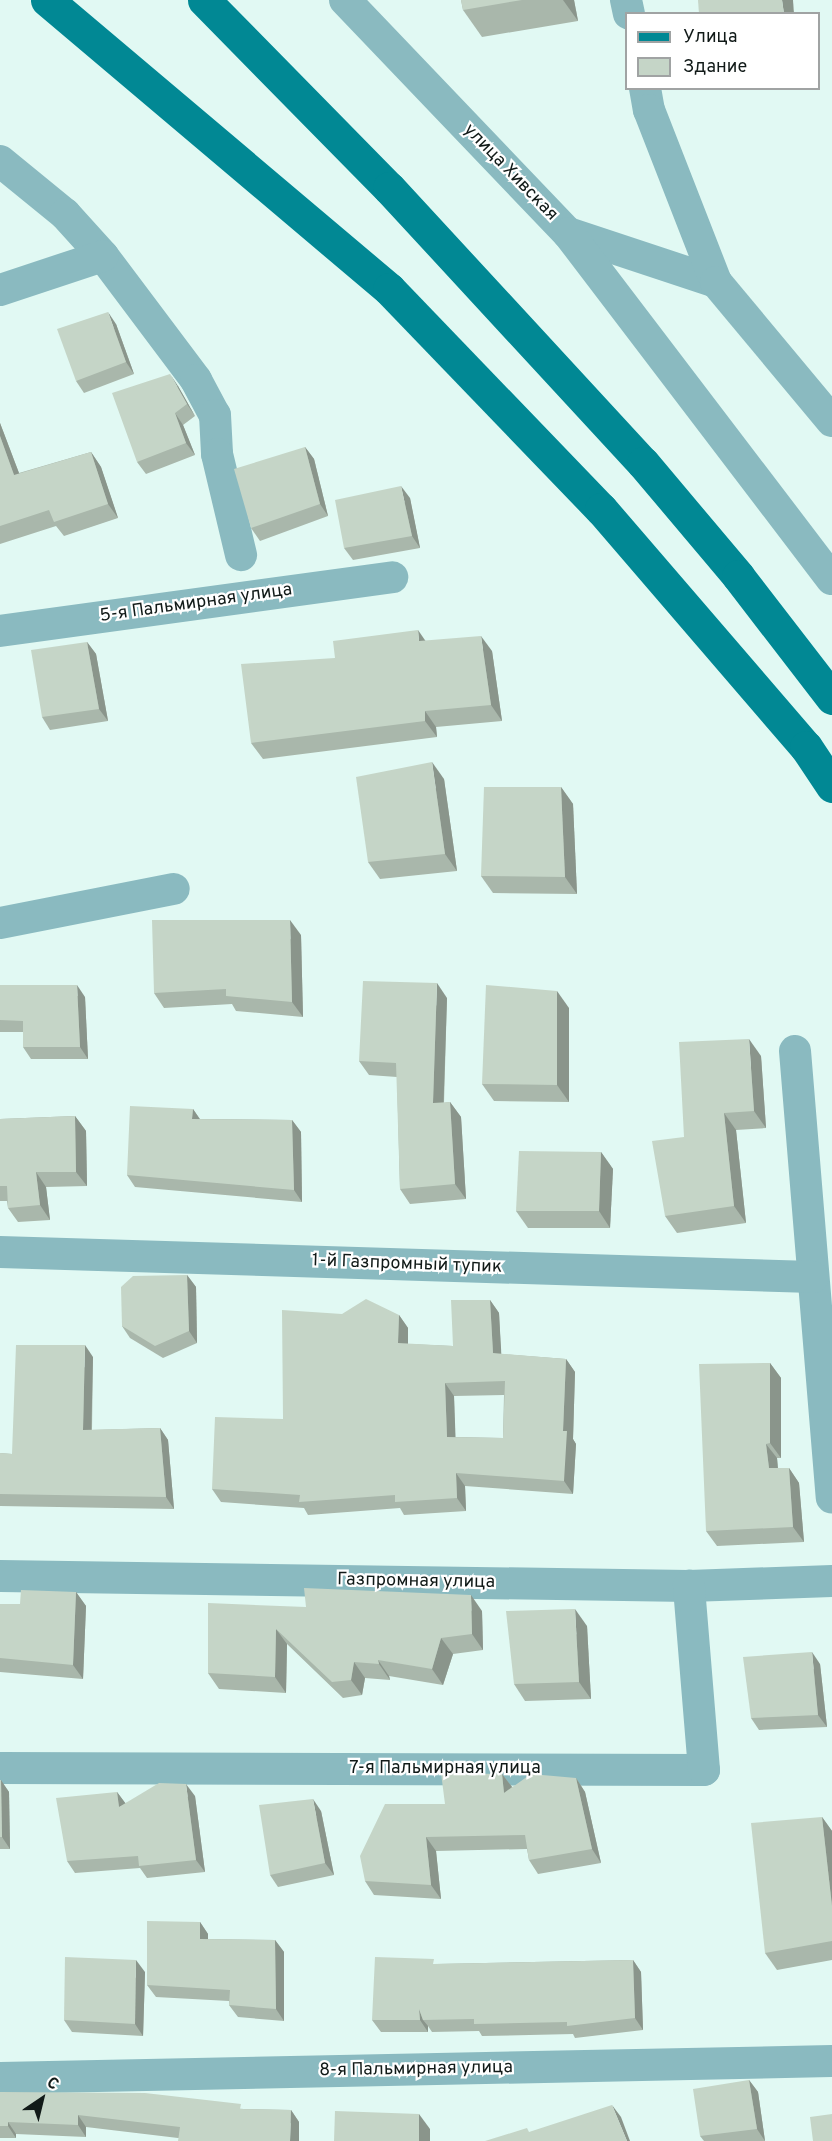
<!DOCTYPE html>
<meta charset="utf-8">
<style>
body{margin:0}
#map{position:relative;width:832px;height:2141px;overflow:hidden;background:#e1f9f3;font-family:Overpass,sans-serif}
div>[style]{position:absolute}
.minor>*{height:32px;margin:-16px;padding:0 16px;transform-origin:16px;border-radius:16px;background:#8abac0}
.primary>*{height:33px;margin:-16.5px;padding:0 16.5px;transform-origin:16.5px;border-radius:16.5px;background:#018894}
.wall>*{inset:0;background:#a9b7ab}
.shaded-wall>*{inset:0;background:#8a958b}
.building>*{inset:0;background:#c5d5c7}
span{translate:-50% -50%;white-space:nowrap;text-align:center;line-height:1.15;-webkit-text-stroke:4.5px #fff;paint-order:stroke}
.street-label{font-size:18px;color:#111a18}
.legend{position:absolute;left:625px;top:12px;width:195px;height:78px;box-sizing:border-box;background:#fff;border:2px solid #a0a3a3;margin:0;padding:8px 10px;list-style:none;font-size:18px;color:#111a18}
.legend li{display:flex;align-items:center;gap:12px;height:30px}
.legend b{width:30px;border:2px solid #a0a3a3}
.north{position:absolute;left:12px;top:2069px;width:60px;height:60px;-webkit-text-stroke:4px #fff;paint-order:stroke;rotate:35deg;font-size:16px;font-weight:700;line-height:24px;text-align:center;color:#111a18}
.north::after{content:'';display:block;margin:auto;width:21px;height:27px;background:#111a18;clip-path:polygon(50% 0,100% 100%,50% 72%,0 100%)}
</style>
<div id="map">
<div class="minor">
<i style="left:345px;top:0;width:323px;rotate:46.3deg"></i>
<i style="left:568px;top:233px;width:156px;rotate:18.3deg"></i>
<i style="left:626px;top:0;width:14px;rotate:78deg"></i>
<i style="left:645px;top:88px;width:22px;rotate:80deg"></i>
<i style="left:649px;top:110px;width:185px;rotate:68.7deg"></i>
<i style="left:716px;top:282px;width:181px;rotate:50.2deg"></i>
<i style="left:0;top:161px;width:84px;rotate:39.2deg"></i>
<i style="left:65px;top:214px;width:57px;rotate:47.9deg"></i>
<i style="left:103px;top:256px;width:155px;rotate:53.1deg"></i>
<i style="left:196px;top:380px;width:40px;rotate:62deg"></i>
<i style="left:215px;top:415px;width:39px;rotate:87deg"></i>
<i style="left:217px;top:454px;width:104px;rotate:76.6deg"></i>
<i style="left:568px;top:233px;width:435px;rotate:52.7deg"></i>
<i style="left:0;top:290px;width:108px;rotate:-18.3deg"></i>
<i style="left:0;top:631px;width:396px;rotate:-7.8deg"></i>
<i style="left:0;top:923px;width:177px;rotate:-11.1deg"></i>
<i style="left:795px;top:1051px;width:448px;rotate:85.3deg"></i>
<i style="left:0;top:1252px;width:813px;rotate:1.76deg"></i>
<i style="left:0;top:1576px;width:689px;rotate:0.83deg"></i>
<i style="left:689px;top:1586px;width:143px;rotate:-2deg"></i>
<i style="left:0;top:1768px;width:704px;rotate:0.16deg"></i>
<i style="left:704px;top:1770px;width:185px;rotate:-94.7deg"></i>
<i style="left:0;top:2078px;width:832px;rotate:-1.17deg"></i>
</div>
<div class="primary">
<i style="left:47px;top:0;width:448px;rotate:40.2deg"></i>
<i style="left:389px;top:289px;width:306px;rotate:46.1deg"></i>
<i style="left:601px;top:509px;width:314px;rotate:49.3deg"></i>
<i style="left:806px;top:747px;width:47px;rotate:56.3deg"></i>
<i style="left:204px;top:0;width:264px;rotate:45.5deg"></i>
<i style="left:389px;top:188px;width:374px;rotate:47.3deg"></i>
<i style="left:643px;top:463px;width:148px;rotate:49.9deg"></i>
<i style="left:738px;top:576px;width:154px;rotate:52.4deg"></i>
</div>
<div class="wall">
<i style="clip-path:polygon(461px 0,574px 0,578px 21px,482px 37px,463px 10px)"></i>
<i style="clip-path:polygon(116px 324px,134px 374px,84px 393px,76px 381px)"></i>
<i style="clip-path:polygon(178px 386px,195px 416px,183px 425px,195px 455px,146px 474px,137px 462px)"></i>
<i style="clip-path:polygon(0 423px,19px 473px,91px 452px,101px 467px,118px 518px,64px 536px,56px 526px,0 544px)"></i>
<i style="clip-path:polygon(305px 447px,314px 459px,328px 516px,260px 541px,251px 528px)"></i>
<i style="clip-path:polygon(410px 498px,420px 548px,353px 560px,344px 548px)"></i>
<i style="clip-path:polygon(425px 641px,492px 651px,502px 721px,436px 727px,437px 737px,263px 759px,251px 743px,335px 658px)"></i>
<i style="clip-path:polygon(87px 642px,96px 654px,108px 721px,50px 730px,42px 717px)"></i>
<i style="clip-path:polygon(444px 779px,457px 871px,380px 879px,368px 862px)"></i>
<i style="clip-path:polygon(561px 787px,573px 804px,577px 894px,493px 893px,481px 876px)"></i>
<i style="clip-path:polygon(301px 935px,303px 1017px,236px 1011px,232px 1004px,164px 1008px,154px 993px)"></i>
<i style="clip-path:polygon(0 985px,85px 997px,88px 1059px,31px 1059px,23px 1047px,23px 1032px,0 1032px)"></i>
<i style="clip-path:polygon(447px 998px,444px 1103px,450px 1102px,461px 1117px,466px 1199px,410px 1204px,400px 1189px,397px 1077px,369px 1075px,359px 1061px)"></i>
<i style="clip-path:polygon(569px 1008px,569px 1102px,494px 1101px,482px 1084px)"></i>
<i style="clip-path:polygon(761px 1056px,766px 1128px,736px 1130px,746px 1223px,677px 1233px,665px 1216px,684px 1137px)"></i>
<i style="clip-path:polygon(193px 1109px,200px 1119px,292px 1120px,301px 1132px,302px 1202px,135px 1187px,127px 1175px)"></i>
<i style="clip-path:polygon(75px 1116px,86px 1131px,87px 1186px,46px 1187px,50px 1220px,18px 1222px,8px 1208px,7px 1201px,0 1201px,0 1119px)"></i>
<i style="clip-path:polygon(601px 1152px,613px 1169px,610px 1228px,528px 1228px,516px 1211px)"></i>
<i style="clip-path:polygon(187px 1275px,196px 1287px,197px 1343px,163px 1358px,130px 1338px,122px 1326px)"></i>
<i style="clip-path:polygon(evenodd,490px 1300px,499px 1313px,501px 1354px,566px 1359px,575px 1372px,573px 1439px,576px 1444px,573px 1494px,465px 1486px,466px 1511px,404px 1515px,400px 1508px,308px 1515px,304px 1508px,221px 1502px,212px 1489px,283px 1419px,342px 1314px,399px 1315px,408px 1328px,408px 1344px,453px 1346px,490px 1300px,504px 1395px,503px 1438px,455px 1437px,454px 1396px,504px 1395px)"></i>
<i style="clip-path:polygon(93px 1357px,92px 1430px,160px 1428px,168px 1440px,174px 1509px,0 1506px,0 1453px,12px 1454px)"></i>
<i style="clip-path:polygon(770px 1363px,781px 1378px,781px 1458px,777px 1458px,778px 1468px,789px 1468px,799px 1483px,804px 1542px,717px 1546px,706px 1531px)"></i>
<i style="clip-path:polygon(76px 1592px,86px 1606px,83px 1679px,0 1672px,0 1604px,20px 1604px)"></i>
<i style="clip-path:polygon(306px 1607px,482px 1611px,483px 1650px,453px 1654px,443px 1685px,389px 1676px,390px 1680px,365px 1678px,362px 1695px,343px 1698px,287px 1644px,286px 1693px,219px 1689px,208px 1673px)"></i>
<i style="clip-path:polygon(587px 1626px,591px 1699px,525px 1701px,514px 1684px)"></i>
<i style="clip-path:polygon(820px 1664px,827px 1727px,759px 1730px,751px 1718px)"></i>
<i style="clip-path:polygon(502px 1774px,512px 1787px,576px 1778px,585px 1792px,601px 1863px,538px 1874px,529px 1860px,527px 1849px,436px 1851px,441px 1899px,374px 1895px,365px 1881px,445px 1804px)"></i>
<i style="clip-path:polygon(0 1780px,9px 1792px,10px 1849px,0 1849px)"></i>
<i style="clip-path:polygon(117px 1792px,125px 1803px,195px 1796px,205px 1872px,147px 1878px,140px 1868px,75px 1873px,67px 1861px)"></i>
<i style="clip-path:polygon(321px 1811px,334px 1875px,278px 1887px,270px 1875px)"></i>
<i style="clip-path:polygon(822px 1817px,832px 1831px,832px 1960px,777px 1970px,765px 1953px)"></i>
<i style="clip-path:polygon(200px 1922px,208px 1934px,208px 1939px,275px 1940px,284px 1952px,284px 2021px,238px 2017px,229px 2005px,229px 2001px,156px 1997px,147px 1985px)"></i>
<i style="clip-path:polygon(633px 1960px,641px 1972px,643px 2030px,575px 2038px,573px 2034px,482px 2036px,479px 2031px,432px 2032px,428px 2026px,428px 2032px,381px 2032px,372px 2020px,437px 1964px)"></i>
<i style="clip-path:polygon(145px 1972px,143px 2036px,72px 2032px,64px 2020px)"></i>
<i style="clip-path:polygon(749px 2080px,758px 2092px,765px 2141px,704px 2141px,700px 2136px)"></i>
<i style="clip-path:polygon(0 2092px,244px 2109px,291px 2110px,299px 2122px,178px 2138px,86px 2127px,86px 2137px,16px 2134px,16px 2138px,0 2138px)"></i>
</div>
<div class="shaded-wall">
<i style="clip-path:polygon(563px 0,574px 0,578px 21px)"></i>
<i style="clip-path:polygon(782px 0,793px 0,794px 14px,784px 14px)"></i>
<i style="clip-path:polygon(108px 312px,116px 324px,134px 374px,126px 362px)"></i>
<i style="clip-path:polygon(170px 374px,178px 386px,195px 416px,187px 404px)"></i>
<i style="clip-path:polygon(175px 413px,183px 425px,195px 455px,186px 443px)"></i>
<i style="clip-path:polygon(0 423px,25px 489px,14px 475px,0 436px)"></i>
<i style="clip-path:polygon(305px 447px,314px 459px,328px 516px,320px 504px)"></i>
<i style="clip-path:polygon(91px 452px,101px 467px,118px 518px,108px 504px)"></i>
<i style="clip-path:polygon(401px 486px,410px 498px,420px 548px,412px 536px)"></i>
<i style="clip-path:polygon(418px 630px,429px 646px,419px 641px)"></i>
<i style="clip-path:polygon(481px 636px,492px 651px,502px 721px,491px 705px)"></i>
<i style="clip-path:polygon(87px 642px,96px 654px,108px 721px,99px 709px)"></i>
<i style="clip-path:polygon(425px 711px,436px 727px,437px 737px,425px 721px)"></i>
<i style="clip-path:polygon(432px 762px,444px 779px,457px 871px,445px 854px)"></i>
<i style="clip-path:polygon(561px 787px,573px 804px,577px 894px,565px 877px)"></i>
<i style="clip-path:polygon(290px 920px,301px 935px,303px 1017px,292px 1002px)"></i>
<i style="clip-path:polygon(437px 983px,447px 998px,443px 1118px,433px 1103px)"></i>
<i style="clip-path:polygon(77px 985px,85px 997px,88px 1059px,80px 1047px)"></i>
<i style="clip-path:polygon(557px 991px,569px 1008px,569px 1102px,557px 1085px)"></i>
<i style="clip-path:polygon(749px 1039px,761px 1056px,766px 1128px,754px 1111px)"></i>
<i style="clip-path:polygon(450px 1102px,461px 1117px,466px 1199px,455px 1184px)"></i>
<i style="clip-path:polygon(193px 1109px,201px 1121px,192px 1119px)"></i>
<i style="clip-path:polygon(724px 1113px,736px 1130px,746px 1223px,734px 1206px)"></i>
<i style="clip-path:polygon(75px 1116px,86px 1131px,87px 1186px,76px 1172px)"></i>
<i style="clip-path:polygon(292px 1120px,301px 1132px,302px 1202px,294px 1190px)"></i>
<i style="clip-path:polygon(601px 1152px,613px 1169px,610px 1228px,599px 1211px)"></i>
<i style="clip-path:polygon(36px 1172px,46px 1187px,50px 1220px,40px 1205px)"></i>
<i style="clip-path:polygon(187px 1275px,196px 1287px,197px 1343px,189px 1331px)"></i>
<i style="clip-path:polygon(490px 1300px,499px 1313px,502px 1366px,493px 1353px)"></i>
<i style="clip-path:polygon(399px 1315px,408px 1328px,408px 1356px,398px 1343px)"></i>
<i style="clip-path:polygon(85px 1345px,93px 1357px,91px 1442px,83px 1430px)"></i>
<i style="clip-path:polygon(566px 1359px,575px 1372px,573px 1439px,576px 1444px,573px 1494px,564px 1481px,563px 1431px)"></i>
<i style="clip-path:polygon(770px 1363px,781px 1378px,781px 1458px,770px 1443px)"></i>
<i style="clip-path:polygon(445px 1383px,454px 1396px,456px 1450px,447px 1437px)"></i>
<i style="clip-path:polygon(160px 1428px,168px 1440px,174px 1509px,166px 1497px)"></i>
<i style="clip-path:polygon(766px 1444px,777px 1458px,779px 1483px,769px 1468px)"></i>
<i style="clip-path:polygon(789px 1468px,799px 1483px,804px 1542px,793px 1527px)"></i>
<i style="clip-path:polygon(456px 1473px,465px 1486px,466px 1511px,457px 1498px)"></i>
<i style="clip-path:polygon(76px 1592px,86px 1606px,83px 1679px,73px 1665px)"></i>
<i style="clip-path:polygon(471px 1595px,482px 1611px,483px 1650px,472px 1634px)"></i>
<i style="clip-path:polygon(575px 1609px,587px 1626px,591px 1699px,579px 1682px)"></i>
<i style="clip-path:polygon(276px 1629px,287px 1644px,286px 1693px,275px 1677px)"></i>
<i style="clip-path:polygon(441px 1638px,453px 1654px,443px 1685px,432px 1669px)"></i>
<i style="clip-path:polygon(812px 1652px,820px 1664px,827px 1727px,818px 1715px)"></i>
<i style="clip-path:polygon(378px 1660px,389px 1676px,390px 1680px,379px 1664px)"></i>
<i style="clip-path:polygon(354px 1662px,365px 1678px,362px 1695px,351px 1680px)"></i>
<i style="clip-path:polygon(502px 1774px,512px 1787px,504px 1793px)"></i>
<i style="clip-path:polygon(576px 1778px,585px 1792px,601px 1863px,592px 1849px)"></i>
<i style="clip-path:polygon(1px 1780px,9px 1792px,10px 1849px,2px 1837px)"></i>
<i style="clip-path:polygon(186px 1784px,195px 1796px,205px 1872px,196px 1860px)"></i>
<i style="clip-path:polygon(117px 1792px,126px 1804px,119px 1807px)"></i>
<i style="clip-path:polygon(313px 1799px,321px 1811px,334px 1875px,325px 1863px)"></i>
<i style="clip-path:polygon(822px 1817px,832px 1831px,832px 1906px)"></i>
<i style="clip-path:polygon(426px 1837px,436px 1851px,441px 1899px,431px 1885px)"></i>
<i style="clip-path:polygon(200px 1922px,208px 1934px,208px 1951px,200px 1939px)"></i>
<i style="clip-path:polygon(275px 1940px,284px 1952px,284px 2021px,276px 2009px)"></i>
<i style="clip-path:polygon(136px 1960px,145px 1972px,143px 2036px,135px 2024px)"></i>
<i style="clip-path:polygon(633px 1960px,641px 1972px,643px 2030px,635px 2018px)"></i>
<i style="clip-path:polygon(419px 2009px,423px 2020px,428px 2026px,428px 2032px,420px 2020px)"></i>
<i style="clip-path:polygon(749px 2080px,758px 2092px,765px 2141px,757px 2129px)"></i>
<i style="clip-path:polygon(612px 2105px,621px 2117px,630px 2141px,627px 2141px)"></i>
<i style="clip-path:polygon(291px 2110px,299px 2122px,299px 2141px,290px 2141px)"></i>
<i style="clip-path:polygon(419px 2114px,430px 2129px,430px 2141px,419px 2141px)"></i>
<i style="clip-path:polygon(78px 2115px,86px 2127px,86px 2137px,78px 2125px)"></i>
<i style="clip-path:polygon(8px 2122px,16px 2134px,16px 2138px,8px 2126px)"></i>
</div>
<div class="building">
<i style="clip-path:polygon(461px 0,522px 0,463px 10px)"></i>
<i style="clip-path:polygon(698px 0,782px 0,784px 14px,699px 14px)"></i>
<i style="clip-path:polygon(108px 312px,126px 362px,76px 381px,57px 329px)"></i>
<i style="clip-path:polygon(170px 374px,187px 404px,175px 413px,186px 443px,137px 462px,112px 393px)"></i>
<i style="clip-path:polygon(0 436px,14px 475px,91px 452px,108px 504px,54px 522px,49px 510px,0 526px)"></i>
<i style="clip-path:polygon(305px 447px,320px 504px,251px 528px,234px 469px)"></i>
<i style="clip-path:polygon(401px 486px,412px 536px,344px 548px,335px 500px)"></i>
<i style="clip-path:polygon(418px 630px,419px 641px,481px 636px,491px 705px,425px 711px,425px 721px,251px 743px,241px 664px,335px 658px,333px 641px)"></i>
<i style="clip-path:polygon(87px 642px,99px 709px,42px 717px,31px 650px)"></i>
<i style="clip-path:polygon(432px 762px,445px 854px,368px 862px,356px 777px)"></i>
<i style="clip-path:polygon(484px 787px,561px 787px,565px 877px,481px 876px)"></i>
<i style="clip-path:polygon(152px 920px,290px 920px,292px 1002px,226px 996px,226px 989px,154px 993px)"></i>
<i style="clip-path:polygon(363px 981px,437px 983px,433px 1103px,450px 1102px,455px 1184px,400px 1189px,396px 1063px,359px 1061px)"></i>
<i style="clip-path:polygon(0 985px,77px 985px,80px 1047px,23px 1047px,23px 1021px,0 1020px)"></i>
<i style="clip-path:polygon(486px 985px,557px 991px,557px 1085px,482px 1084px)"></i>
<i style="clip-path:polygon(749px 1039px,754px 1111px,724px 1113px,734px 1206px,665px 1216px,652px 1141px,684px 1137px,679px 1042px)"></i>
<i style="clip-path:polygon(130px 1106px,193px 1109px,192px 1119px,292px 1120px,294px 1190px,127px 1175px)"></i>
<i style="clip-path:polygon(75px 1116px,76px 1172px,36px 1172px,40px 1205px,8px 1208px,7px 1186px,0 1186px,0 1119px)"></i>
<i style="clip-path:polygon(519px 1151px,601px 1152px,599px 1211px,516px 1211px)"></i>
<i style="clip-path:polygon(187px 1275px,189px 1331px,155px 1346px,122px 1326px,121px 1287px,133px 1276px)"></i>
<i style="clip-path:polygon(evenodd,366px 1299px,399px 1315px,398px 1343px,453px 1346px,451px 1300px,490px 1300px,493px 1353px,566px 1359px,563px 1431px,567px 1431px,564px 1481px,456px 1473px,457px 1498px,395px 1502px,395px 1495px,299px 1502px,300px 1495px,212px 1489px,215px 1417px,283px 1419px,282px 1310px,342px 1314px,366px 1299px,505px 1381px,503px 1438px,447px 1437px,445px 1383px,505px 1381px)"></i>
<i style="clip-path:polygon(16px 1345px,85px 1345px,83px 1430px,160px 1428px,166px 1497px,0 1494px,0 1453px,12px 1454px)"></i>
<i style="clip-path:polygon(770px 1363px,770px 1443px,766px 1444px,769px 1468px,789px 1468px,793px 1527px,706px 1531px,699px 1364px)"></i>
<i style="clip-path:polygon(304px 1588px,471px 1595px,472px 1634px,441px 1638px,432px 1669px,378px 1660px,379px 1664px,354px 1662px,351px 1680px,332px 1682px,276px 1629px,275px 1677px,208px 1673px,208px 1603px,306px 1607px)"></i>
<i style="clip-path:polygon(21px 1590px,76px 1592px,73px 1665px,0 1658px,0 1604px,20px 1604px)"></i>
<i style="clip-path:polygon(575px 1609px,579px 1682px,514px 1684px,506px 1611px)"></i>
<i style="clip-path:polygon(812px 1652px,818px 1715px,751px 1718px,743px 1657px)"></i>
<i style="clip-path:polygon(441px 1773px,502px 1774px,504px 1793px,531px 1774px,576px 1778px,592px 1849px,529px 1860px,525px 1835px,426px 1837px,431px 1885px,365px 1881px,360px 1856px,385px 1804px,445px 1804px)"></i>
<i style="clip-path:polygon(0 1780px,1px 1780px,2px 1837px,0 1837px)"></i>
<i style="clip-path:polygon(159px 1783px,186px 1784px,196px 1860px,139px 1866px,138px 1856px,67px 1861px,56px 1798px,117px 1792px,119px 1807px)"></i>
<i style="clip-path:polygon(313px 1799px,325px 1863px,270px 1875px,259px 1805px)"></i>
<i style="clip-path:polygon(822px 1817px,832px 1906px,832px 1941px,765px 1953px,751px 1823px)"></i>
<i style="clip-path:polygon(147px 1921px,200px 1922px,200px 1939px,275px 1940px,276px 2009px,229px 2005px,230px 1990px,147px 1985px)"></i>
<i style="clip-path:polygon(65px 1957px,136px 1960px,135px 2024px,64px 2020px)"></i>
<i style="clip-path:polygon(375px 1957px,434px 1959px,433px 1964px,633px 1960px,635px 2018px,567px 2026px,567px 2022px,474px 2024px,474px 2019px,423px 2020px,419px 2009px,420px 2020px,372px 2020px)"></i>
<i style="clip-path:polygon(749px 2080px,757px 2129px,700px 2136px,693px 2089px)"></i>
<i style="clip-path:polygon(0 2092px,145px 2093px,241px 2104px,240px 2109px,291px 2110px,290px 2141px,178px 2141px,180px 2127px,78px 2115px,78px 2125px,8px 2122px,8px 2126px,0 2126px)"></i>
<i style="clip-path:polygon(612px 2105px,627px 2141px,485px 2141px,527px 2128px,529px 2132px)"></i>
<i style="clip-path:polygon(335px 2111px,419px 2114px,419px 2141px,334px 2141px)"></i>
<i style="clip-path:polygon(832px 2114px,832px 2141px,813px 2141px,810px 2117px)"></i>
</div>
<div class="street-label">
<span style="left:510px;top:173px;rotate:46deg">улица Хивская</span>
<span style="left:196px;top:604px;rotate:-8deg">5-я Пальмирная улица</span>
<span style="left:407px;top:1265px;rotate:2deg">1-й Газпромный тупик</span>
<span style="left:416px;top:1582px;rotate:1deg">Газпромная улица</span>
<span style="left:445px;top:1769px">7-я Пальмирная улица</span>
<span style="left:416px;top:2070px;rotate:-1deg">8-я Пальмирная улица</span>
</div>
<ul class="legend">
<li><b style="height:8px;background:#018894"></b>Улица</li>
<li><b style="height:16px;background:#c5d5c7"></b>Здание</li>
</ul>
<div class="north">С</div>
</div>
